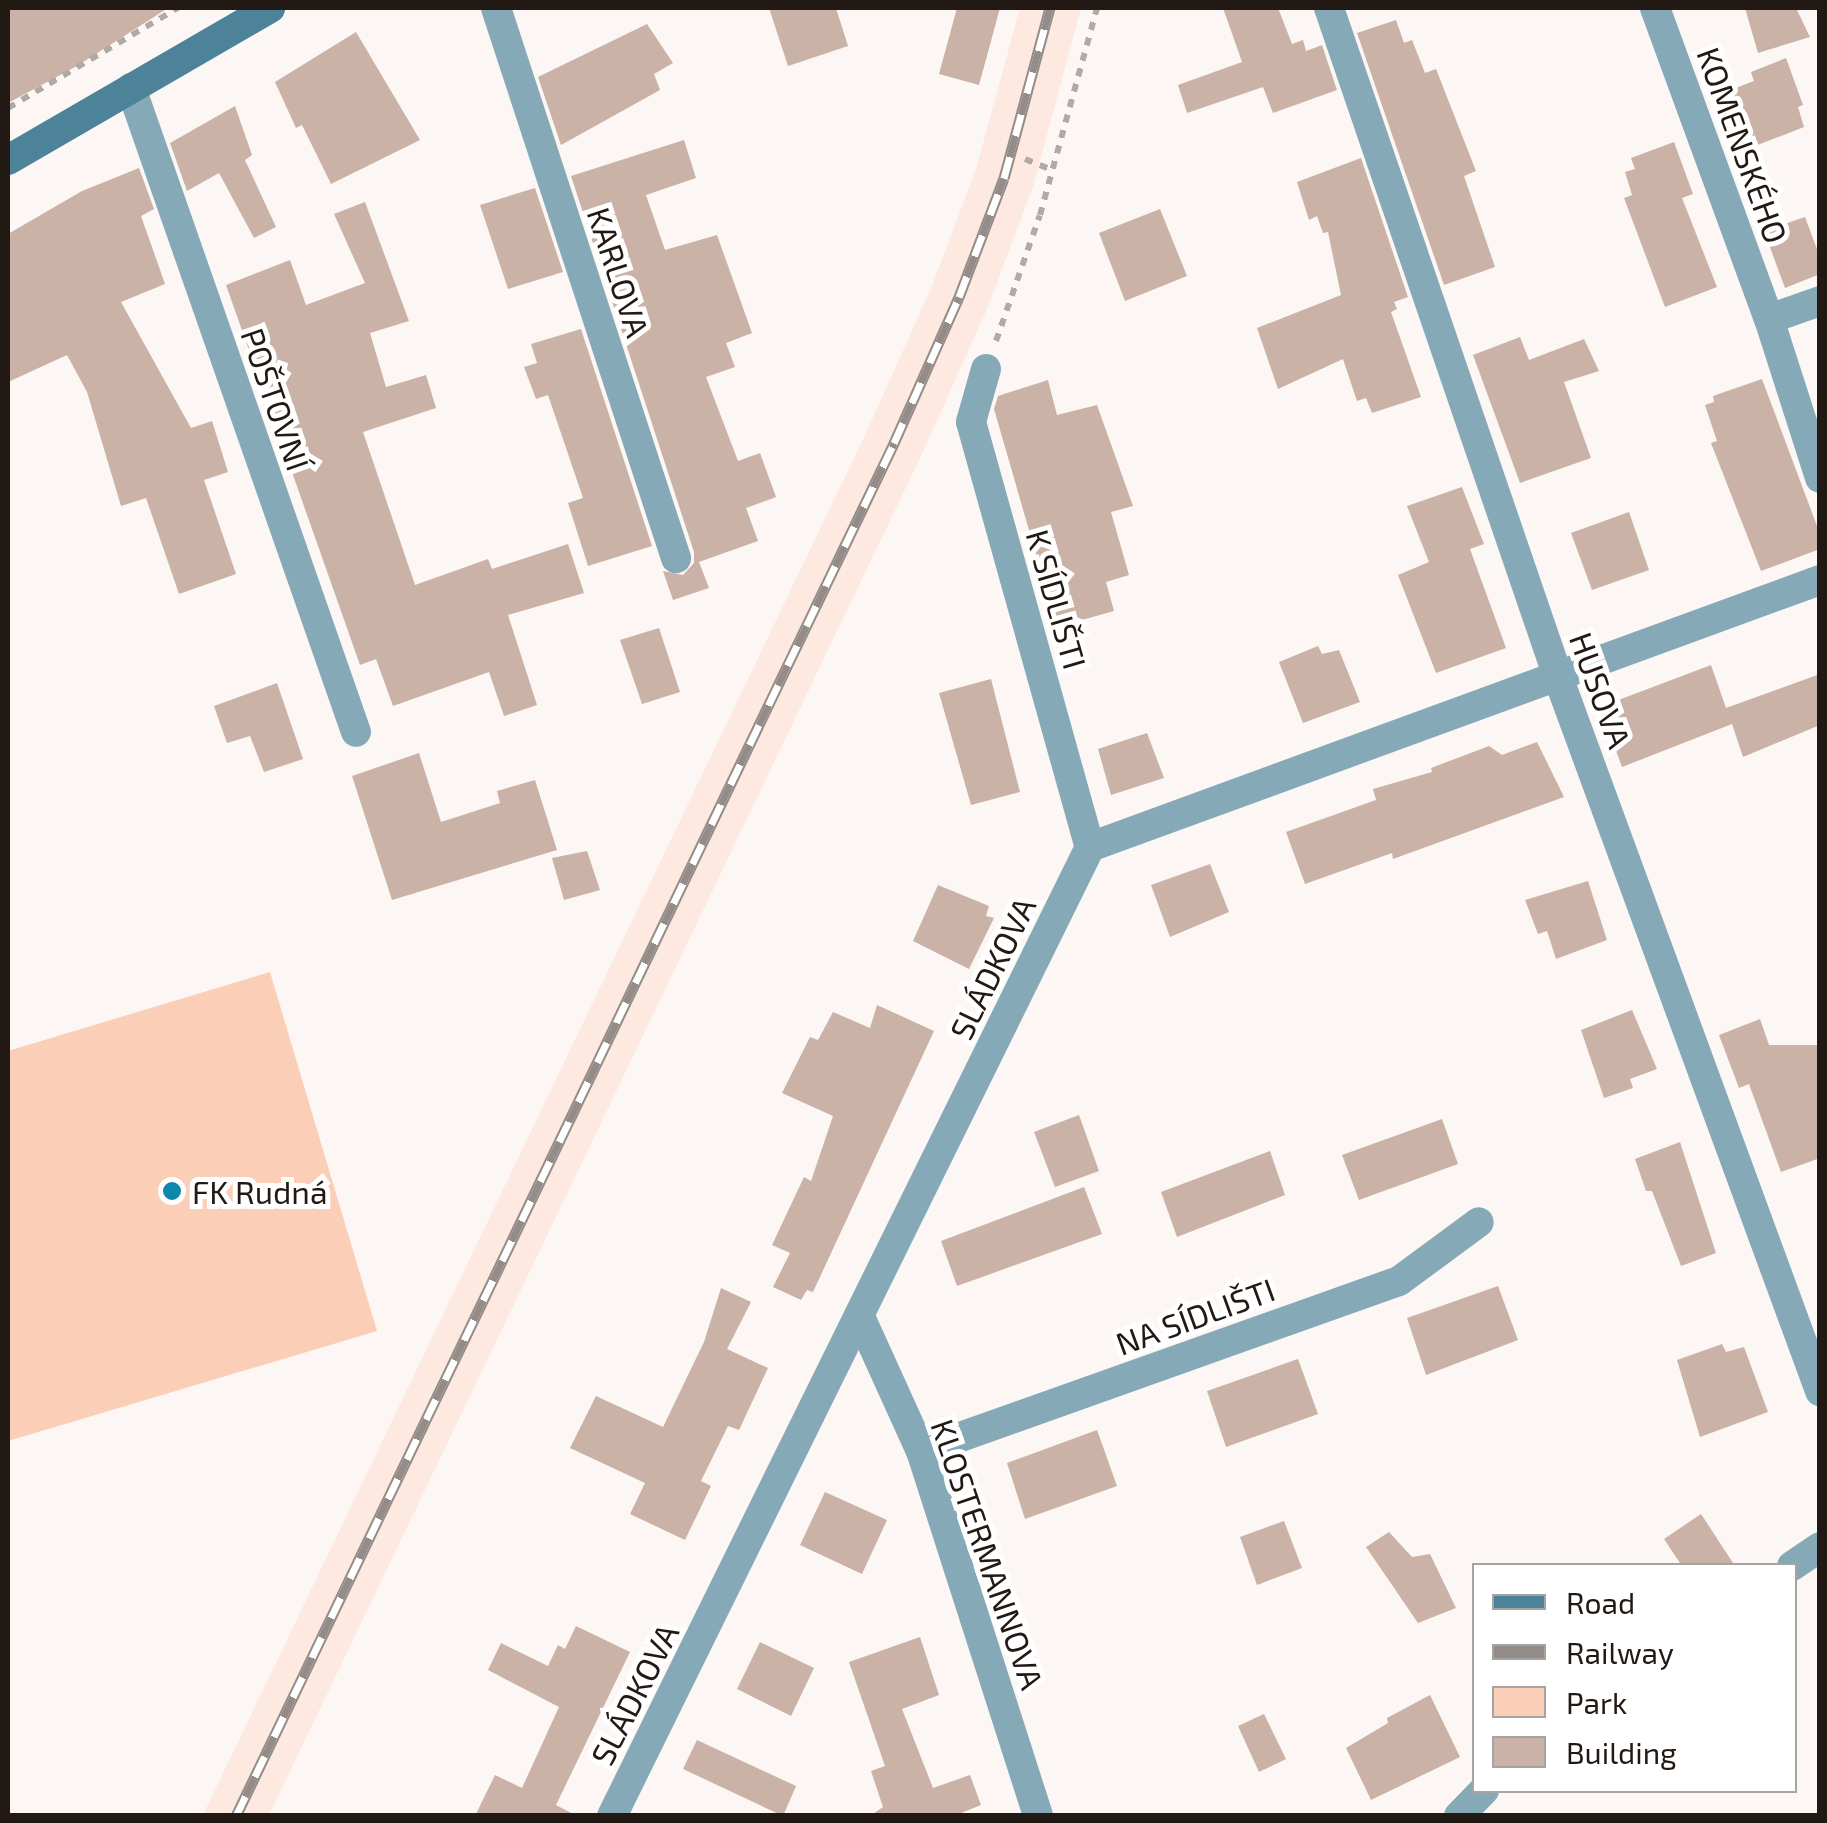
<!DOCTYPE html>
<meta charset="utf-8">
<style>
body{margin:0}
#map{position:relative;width:1827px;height:1823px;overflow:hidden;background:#fcf6f4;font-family:"Exo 2",sans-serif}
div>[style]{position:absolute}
.built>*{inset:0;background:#fde9df}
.green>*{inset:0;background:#fbceb7}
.building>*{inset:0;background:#cab2a6}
.path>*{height:6px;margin-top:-3px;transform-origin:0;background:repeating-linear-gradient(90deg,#b0a9a6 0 8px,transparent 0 16px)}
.street>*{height:30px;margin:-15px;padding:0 15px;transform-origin:15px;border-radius:15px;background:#86a9b8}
.secondary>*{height:30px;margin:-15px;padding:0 15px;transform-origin:15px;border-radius:15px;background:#4c8399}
.rail>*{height:11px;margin-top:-5.5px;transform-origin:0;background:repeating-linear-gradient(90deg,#fff 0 22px,#938c88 0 44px);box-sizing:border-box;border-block:2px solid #938c88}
.dots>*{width:28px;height:28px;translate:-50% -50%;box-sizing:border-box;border:5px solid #fff;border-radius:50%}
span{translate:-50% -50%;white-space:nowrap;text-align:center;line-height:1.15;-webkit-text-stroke:10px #fff;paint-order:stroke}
.street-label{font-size:32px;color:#221914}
.poi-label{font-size:32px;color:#221914}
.left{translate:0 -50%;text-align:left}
.frame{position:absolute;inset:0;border:10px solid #221914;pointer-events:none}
.legend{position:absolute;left:1472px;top:1563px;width:325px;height:230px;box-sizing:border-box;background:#fff;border:2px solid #a7a3a1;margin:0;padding:12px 18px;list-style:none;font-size:30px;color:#221914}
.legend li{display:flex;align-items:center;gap:20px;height:50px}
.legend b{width:50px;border:2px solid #a7a3a1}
</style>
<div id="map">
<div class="built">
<i style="clip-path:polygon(1020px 8px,1081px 8px,1033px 187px,987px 309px,921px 456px,269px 1815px,203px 1815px,867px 431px,932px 286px,976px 169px)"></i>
</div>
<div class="green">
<i style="clip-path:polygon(270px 972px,377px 1331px,8px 1441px,8px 1051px)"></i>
</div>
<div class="building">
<i style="clip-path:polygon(8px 8px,168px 8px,77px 66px,8px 103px)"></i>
<i style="clip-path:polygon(769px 8px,836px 8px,848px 46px,788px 66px)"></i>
<i style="clip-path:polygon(957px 8px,1000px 8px,979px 85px,939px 74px)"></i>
<i style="clip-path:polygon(1223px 8px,1278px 8px,1292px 44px,1303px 40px,1306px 51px,1322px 45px,1337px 90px,1273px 113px,1263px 87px,1187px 113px,1178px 85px,1242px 62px)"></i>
<i style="clip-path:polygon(1745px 8px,1796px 8px,1810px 37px,1758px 53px)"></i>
<i style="clip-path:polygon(1396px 20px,1404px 43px,1412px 40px,1425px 73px,1436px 69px,1476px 171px,1464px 176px,1495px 267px,1444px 285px,1357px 33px)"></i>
<i style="clip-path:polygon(647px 24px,673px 63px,654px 74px,660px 90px,561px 145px,538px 77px)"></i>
<i style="clip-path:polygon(356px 32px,420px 140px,331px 184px,302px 125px,296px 128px,275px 82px)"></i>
<i style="clip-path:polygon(1786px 58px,1803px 105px,1798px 107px,1804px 127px,1745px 150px,1725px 92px,1754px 81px,1751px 72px)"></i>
<i style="clip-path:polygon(235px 106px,252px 155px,245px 160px,276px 227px,254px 238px,219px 173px,187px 191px,170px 143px)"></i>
<i style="clip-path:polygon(684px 140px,696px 178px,646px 195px,665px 250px,717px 235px,752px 333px,726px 343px,735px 367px,706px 377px,738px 461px,760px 453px,776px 497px,746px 508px,758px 541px,699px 562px,709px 588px,673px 600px,663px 571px,683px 575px,694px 563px,694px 552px,571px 176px)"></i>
<i style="clip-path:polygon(1674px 142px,1693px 194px,1682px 198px,1717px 287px,1665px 307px,1624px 198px,1632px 195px,1625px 172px,1635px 169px,1631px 158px)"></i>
<i style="clip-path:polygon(1361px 158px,1408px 297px,1394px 302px,1397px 309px,1391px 312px,1421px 397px,1372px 413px,1366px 398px,1357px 401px,1343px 359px,1278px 389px,1257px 328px,1341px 295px,1328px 232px,1323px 233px,1317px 216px,1309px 220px,1297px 182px)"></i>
<i style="clip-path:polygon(139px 168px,154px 209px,141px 216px,165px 284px,121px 302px,191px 428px,212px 421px,228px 472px,204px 480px,236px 574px,179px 594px,146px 498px,121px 506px,87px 392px,67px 355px,8px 382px,8px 234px,82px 191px)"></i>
<i style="clip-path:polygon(535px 188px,563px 272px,508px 289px,480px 205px)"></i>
<i style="clip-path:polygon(365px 202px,409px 321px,370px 333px,386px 387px,426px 375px,436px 408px,363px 432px,415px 585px,488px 559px,492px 569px,568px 544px,584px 593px,508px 615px,537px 705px,504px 716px,489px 672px,393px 706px,376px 659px,360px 665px,226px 285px,290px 260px,306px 305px,365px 283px,334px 214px)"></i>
<i style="clip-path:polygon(1160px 209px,1187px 276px,1125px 301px,1099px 233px)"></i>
<i style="clip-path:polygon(1805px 217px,1820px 257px,1820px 274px,1785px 288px,1764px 231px)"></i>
<i style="clip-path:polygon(581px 329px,652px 546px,588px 566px,568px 503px,583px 498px,548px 395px,536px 399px,524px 367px,537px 363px,531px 344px)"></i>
<i style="clip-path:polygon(1520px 337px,1529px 360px,1584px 339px,1599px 371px,1564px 382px,1591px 458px,1520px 483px,1473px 355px)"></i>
<i style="clip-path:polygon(1762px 379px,1820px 534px,1820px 549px,1761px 571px,1711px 443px,1717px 441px,1705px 405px,1714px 402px,1713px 396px)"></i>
<i style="clip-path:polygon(1048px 380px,1057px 415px,1097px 405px,1133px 506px,1111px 512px,1129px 575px,1106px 582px,1114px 611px,1057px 627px,994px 409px,998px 396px)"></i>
<i style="clip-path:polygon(1462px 487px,1484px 544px,1470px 549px,1506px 648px,1436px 673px,1398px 575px,1429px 562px,1407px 506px)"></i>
<i style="clip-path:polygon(1629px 512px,1649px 570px,1592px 590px,1571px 533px)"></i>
<i style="clip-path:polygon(659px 628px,680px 692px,642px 704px,620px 640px)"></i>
<i style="clip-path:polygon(1318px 646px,1322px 654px,1339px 650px,1360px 702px,1303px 723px,1279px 662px)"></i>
<i style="clip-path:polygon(1711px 665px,1726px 708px,1820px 674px,1820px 725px,1743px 757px,1732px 724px,1622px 767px,1600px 707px)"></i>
<i style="clip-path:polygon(991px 679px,1020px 792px,971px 805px,939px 693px)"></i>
<i style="clip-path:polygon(277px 683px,303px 759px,264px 772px,250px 736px,227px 743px,214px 706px)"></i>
<i style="clip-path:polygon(1147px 733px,1164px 778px,1111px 795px,1098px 749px)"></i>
<i style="clip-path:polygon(1537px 742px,1564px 797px,1393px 859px,1392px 853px,1305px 884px,1286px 832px,1376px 800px,1373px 789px,1432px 772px,1431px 768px,1489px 746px,1502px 755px)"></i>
<i style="clip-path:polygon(419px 753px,441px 822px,500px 803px,497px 791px,535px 780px,557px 850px,392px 900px,352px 776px)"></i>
<i style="clip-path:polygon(587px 851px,600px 890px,564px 900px,552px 858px)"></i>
<i style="clip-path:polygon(1210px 864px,1229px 912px,1170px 937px,1151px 885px)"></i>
<i style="clip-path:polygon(1588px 881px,1607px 940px,1556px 959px,1547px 931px,1538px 934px,1525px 900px)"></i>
<i style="clip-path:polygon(938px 885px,989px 906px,986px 916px,994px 918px,969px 969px,913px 941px)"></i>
<i style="clip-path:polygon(877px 1005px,934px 1031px,813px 1292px,807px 1290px,801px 1300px,773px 1287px,790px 1253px,772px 1245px,804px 1177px,811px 1181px,833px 1116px,782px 1093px,810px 1037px,818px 1040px,833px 1012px,870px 1028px)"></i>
<i style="clip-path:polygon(1632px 1010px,1657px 1069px,1630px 1079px,1633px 1088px,1604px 1098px,1581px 1030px)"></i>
<i style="clip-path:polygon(1760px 1019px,1769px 1045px,1820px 1045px,1820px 1158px,1781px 1172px,1749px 1084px,1739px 1088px,1719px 1035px)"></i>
<i style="clip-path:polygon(1079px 1115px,1099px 1171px,1055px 1187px,1034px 1132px)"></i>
<i style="clip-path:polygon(1442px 1119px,1458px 1164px,1359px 1200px,1342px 1155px)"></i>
<i style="clip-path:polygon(1680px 1142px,1716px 1253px,1681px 1266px,1652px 1191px,1646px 1191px,1635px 1159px)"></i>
<i style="clip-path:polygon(1270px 1151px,1285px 1195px,1177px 1237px,1161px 1192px)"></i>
<i style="clip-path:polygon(1084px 1187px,1102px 1234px,957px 1286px,941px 1241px)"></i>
<i style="clip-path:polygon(1498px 1286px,1518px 1340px,1426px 1375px,1407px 1318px)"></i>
<i style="clip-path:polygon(721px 1288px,751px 1302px,727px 1349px,768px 1368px,739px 1430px,728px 1426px,701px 1481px,711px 1486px,685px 1540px,630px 1514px,645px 1483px,570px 1448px,596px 1396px,663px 1427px,704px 1342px)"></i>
<i style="clip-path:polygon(1722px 1344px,1726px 1352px,1744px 1347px,1768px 1412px,1700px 1437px,1677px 1360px)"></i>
<i style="clip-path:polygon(1298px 1359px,1318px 1414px,1226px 1447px,1207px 1391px)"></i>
<i style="clip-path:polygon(1097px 1430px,1117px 1486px,1025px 1519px,1007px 1463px)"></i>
<i style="clip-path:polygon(825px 1492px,887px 1520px,862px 1574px,800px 1545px)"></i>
<i style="clip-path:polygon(1701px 1514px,1735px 1566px,1682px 1566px,1664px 1539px)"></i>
<i style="clip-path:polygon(1284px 1521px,1302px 1568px,1257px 1585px,1240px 1537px)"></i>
<i style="clip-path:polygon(1389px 1532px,1412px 1557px,1430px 1554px,1456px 1608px,1418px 1623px,1366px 1547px)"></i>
<i style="clip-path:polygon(576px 1626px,630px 1652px,556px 1805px,577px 1816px,475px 1816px,495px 1775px,522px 1788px,559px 1707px,488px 1670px,501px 1643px,548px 1666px,558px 1645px,565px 1649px)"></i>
<i style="clip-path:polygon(920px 1637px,939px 1695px,902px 1709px,933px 1788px,970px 1775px,981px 1805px,954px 1816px,870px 1816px,883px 1807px,871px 1771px,885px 1766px,849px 1662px)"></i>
<i style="clip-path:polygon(760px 1642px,814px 1668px,791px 1716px,737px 1689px)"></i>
<i style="clip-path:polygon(1430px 1695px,1460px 1757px,1371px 1800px,1346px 1748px,1388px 1723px,1387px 1718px)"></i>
<i style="clip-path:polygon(1264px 1714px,1286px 1759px,1259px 1772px,1238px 1726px)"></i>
<i style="clip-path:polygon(697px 1740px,796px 1786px,783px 1816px,683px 1769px)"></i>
</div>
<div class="path">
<i style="left:8px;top:108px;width:197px;rotate:-30.5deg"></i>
<i style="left:1025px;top:159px;width:29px;rotate:22deg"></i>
<i style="left:996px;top:341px;width:133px;rotate:-70.8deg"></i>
<i style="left:1040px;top:215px;width:215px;rotate:-74.6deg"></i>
</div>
<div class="street">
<i style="left:496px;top:8px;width:579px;rotate:71.88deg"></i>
<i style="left:1329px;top:8px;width:707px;rotate:71.1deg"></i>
<i style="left:1558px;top:677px;width:761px;rotate:69.85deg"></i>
<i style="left:1655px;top:8px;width:331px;rotate:69.9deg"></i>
<i style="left:1769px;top:319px;width:167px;rotate:72.2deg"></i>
<i style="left:131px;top:88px;width:682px;rotate:70.74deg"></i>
<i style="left:1769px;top:319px;width:54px;rotate:-19.4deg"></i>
<i style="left:986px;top:369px;width:55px;rotate:105.8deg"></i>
<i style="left:971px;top:422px;width:441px;rotate:74.4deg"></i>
<i style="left:861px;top:1319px;width:145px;rotate:65.6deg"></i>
<i style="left:921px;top:1451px;width:383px;rotate:72.2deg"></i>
<i style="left:921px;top:1451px;width:507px;rotate:-19.58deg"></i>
<i style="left:1399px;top:1281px;width:99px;rotate:-36.4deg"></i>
<i style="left:1792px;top:1566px;width:34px;rotate:-34deg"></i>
<i style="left:612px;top:1816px;width:1080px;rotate:-63.74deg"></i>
<i style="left:1090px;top:847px;width:777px;rotate:-20.09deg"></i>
<i style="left:1459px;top:1816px;width:36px;rotate:-46deg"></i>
</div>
<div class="secondary">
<i style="left:8px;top:160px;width:303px;rotate:-30.1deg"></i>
</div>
<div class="rail">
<i style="left:236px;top:1816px;width:1523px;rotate:-64.39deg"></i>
<i style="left:894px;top:443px;width:160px;rotate:-66deg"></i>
<i style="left:959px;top:297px;width:127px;rotate:-69.3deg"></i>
<i style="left:1004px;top:178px;width:176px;rotate:-74.9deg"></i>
</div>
<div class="dots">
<i style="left:172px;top:1191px;background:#0f86ab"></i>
</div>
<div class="street-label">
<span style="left:1743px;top:145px;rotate:70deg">KOMENSKÉHO</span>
<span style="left:619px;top:272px;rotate:72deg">KARLOVA</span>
<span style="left:276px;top:399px;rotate:71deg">POŠTOVNÍ</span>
<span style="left:1057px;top:599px;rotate:74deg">K SÍDLIŠTI</span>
<span style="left:1601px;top:690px;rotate:70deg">HUSOVA</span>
<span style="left:992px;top:968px;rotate:-64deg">SLÁDKOVA</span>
<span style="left:1195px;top:1316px;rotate:-20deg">NA SÍDLIŠTI</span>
<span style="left:988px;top:1554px;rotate:71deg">KLOSTERMANNOVA</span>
<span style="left:634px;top:1694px;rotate:-63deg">SLÁDKOVA</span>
</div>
<div class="poi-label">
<span class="left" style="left:192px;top:1191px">FK Rudná</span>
</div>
<div class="frame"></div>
<ul class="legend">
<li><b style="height:12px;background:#4c8399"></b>Road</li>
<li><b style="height:12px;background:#938c88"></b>Railway</li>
<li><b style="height:28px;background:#fbceb7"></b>Park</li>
<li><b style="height:28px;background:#cab2a6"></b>Building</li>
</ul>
</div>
